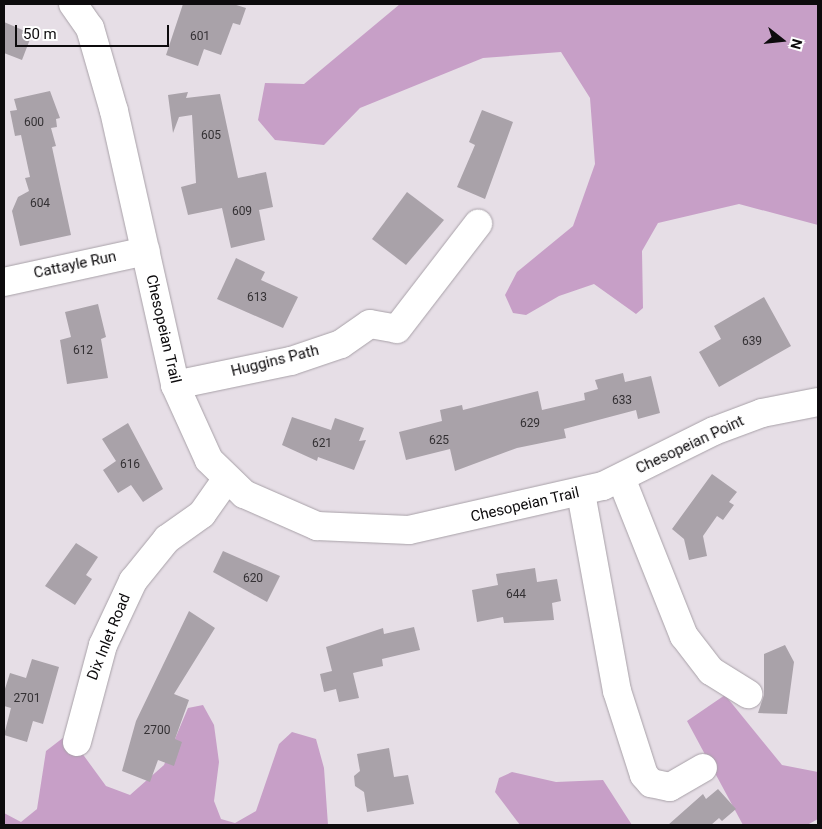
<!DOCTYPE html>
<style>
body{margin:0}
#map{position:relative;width:822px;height:829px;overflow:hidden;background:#e6dee6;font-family:Roboto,sans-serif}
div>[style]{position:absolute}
.water>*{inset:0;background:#c79fc7}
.building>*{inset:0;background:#a9a2a9}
.roads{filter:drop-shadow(0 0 1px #a8a1a8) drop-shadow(0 0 1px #a8a1a8)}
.minor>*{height:28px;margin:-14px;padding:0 14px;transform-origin:14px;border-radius:14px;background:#fff}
span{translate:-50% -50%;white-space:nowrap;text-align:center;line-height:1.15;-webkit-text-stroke:5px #fff;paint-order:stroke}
.number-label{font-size:12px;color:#343134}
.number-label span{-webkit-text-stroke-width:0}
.street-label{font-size:15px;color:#0d0b0d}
.frame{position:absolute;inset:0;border:5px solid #0d0b0d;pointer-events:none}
.north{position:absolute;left:757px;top:15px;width:50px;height:50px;-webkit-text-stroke:4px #fff;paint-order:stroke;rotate:106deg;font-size:14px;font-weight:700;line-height:20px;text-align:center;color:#0d0b0d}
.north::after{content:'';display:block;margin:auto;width:18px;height:22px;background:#0d0b0d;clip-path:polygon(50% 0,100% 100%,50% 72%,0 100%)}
.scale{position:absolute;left:15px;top:25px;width:154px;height:22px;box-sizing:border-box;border:2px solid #0d0b0d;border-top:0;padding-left:6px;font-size:15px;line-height:18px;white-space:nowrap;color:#0d0b0d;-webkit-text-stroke:4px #fff;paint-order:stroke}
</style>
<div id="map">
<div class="water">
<i style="clip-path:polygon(400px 4px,818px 4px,818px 225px,739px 204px,658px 223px,642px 251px,643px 308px,636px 314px,594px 284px,559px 296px,526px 315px,513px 313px,505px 295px,517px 272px,573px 226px,595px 164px,590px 98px,561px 52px,483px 58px,360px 108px,324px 145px,275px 140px,258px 120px,265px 83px,304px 84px)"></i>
<i style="clip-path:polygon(725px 695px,782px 765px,818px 772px,818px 819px,807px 825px,743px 825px,687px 721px)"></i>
<i style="clip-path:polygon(203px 705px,214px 725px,219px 762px,214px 801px,221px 819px,235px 823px,256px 811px,279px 744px,292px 732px,316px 739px,324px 768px,328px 825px,4px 825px,4px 813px,21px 822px,37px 809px,46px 751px,68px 734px,106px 786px,130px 795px,164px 765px,188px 708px)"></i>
<i style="clip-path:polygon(512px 772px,556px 782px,603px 780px,632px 825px,520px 825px,495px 792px,499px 778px)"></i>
</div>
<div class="building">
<i style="clip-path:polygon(183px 4px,233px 4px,246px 8px,240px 25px,233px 23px,221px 55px,204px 49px,198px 66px,166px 55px)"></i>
<i style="clip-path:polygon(4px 22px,32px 34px,22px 60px,4px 53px)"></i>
<i style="clip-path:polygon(50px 91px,60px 118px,56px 119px,57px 127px,51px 128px,56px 146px,52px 147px,71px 235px,20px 246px,12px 211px,18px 197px,29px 191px,25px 178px,30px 177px,21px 135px,15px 136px,10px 111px,17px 110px,14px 99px)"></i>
<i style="clip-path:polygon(188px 92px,186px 98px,220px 94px,238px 178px,266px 172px,273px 207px,259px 210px,265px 240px,231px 248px,222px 208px,188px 215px,181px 187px,196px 183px,192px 115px,179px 117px,173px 133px,168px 95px)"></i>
<i style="clip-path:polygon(482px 110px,513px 122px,485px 199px,457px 187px,475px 145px,469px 142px)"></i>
<i style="clip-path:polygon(407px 192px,444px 220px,406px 265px,372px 239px)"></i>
<i style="clip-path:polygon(236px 258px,265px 272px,261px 280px,298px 297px,283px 328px,217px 299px)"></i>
<i style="clip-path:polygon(764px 297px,791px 346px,719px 387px,699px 352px,721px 339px,714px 326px)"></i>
<i style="clip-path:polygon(98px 304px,106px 337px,101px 339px,108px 378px,67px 384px,60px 340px,71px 337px,65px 312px)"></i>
<i style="clip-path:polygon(623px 373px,625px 382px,651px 376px,660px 413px,638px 419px,636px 410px,564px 429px,566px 438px,517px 448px,455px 471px,450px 449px,406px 460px,399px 432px,442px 421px,440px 410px,462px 405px,463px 410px,538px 391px,542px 410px,585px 400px,584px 393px,598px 389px,595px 380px)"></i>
<i style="clip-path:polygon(292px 417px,331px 430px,335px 418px,364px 428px,359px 441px,366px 440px,354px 470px,318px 457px,317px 461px,282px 445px)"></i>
<i style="clip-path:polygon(128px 423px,163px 489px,143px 502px,131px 485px,118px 493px,103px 470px,116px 461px,102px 439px)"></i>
<i style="clip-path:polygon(712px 474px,737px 492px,729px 502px,734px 505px,723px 520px,717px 516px,703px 536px,707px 556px,689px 560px,684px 539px,672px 529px)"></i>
<i style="clip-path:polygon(76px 543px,98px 557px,86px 575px,92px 579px,75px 605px,45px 586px)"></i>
<i style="clip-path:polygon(223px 551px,280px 576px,267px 602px,213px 572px)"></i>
<i style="clip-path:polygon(535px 568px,537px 582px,557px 579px,561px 601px,552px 603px,554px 620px,504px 623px,503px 617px,477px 622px,472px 590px,498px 585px,496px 574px)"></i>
<i style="clip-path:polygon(189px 611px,215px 628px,174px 694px,189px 700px,175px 739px,182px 742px,174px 766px,158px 760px,150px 782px,122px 771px,136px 721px)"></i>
<i style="clip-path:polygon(414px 627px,420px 650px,382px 659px,383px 666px,353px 673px,359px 698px,339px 702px,336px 689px,324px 692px,320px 674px,332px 671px,326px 647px,383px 628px,384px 634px)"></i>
<i style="clip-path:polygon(785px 645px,794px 662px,787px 714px,758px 713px,764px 695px,764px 654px)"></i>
<i style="clip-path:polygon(32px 659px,59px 667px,43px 724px,33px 721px,27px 742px,4px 735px,11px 708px,4px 706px,4px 692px,10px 673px,26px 678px)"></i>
<i style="clip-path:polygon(389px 748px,394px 777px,408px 775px,414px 804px,367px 812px,364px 792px,355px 786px,354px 776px,360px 771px,357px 754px)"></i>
<i style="clip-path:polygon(718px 789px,736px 809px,722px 821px,719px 818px,711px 825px,668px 825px,703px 794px,706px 799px)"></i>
</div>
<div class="roads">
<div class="minor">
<i style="left:73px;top:4px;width:29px;rotate:55deg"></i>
<i style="left:90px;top:28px;width:86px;rotate:73.9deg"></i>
<i style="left:114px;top:111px;width:281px;rotate:77.4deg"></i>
<i style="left:175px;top:385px;width:82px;rotate:65.6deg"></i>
<i style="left:209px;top:460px;width:49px;rotate:44.2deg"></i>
<i style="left:244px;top:494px;width:80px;rotate:23.7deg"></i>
<i style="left:317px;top:526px;width:92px;rotate:2.5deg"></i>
<i style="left:409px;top:530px;width:199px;rotate:-12.8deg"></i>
<i style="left:603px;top:486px;width:124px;rotate:-26.4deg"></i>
<i style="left:714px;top:431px;width:51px;rotate:-20.6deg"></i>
<i style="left:762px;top:413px;width:57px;rotate:-11.1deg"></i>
<i style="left:4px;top:282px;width:145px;rotate:-12.3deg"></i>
<i style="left:175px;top:385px;width:118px;rotate:-11.7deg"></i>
<i style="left:291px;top:361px;width:53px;rotate:-18.8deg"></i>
<i style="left:341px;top:344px;width:35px;rotate:-35deg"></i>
<i style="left:370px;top:324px;width:27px;rotate:10deg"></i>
<i style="left:397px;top:329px;width:133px;rotate:-52.4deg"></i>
<i style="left:621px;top:478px;width:170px;rotate:68.3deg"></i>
<i style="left:684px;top:636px;width:44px;rotate:52.4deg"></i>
<i style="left:711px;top:671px;width:44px;rotate:31.9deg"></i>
<i style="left:581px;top:493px;width:201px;rotate:79.7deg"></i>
<i style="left:617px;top:691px;width:88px;rotate:72.2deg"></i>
<i style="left:644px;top:775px;width:11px;rotate:49deg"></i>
<i style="left:651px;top:783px;width:19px;rotate:12deg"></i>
<i style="left:670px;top:787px;width:38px;rotate:-30deg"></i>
<i style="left:77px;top:742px;width:100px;rotate:-75deg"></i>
<i style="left:103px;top:645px;width:71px;rotate:-64.9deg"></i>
<i style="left:133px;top:581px;width:54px;rotate:-51deg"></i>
<i style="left:167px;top:539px;width:43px;rotate:-35.5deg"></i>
<i style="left:202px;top:514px;width:42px;rotate:-54.8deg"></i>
</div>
</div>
<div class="number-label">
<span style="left:200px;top:37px">601</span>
<span style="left:34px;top:123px">600</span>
<span style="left:211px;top:136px">605</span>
<span style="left:40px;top:204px">604</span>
<span style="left:242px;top:212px">609</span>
<span style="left:257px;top:298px">613</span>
<span style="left:752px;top:342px">639</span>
<span style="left:83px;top:351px">612</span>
<span style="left:622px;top:401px">633</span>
<span style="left:530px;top:424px">629</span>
<span style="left:439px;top:441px">625</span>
<span style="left:322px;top:444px">621</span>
<span style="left:130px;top:465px">616</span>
<span style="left:253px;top:579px">620</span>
<span style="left:516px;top:595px">644</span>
<span style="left:27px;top:699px">2701</span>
<span style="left:157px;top:731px">2700</span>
</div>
<div class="street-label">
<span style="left:75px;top:265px;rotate:-12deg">Cattayle Run</span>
<span style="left:163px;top:329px;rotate:77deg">Chesopeian Trail</span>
<span style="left:275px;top:361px;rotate:-14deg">Huggins Path</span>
<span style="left:690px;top:445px;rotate:-25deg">Chesopeian Point</span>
<span style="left:525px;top:505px;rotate:-13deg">Chesopeian Trail</span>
<span style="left:109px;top:637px;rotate:-68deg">Dix Inlet Road</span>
</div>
<div class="frame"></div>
<div class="north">N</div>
<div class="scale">50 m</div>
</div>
